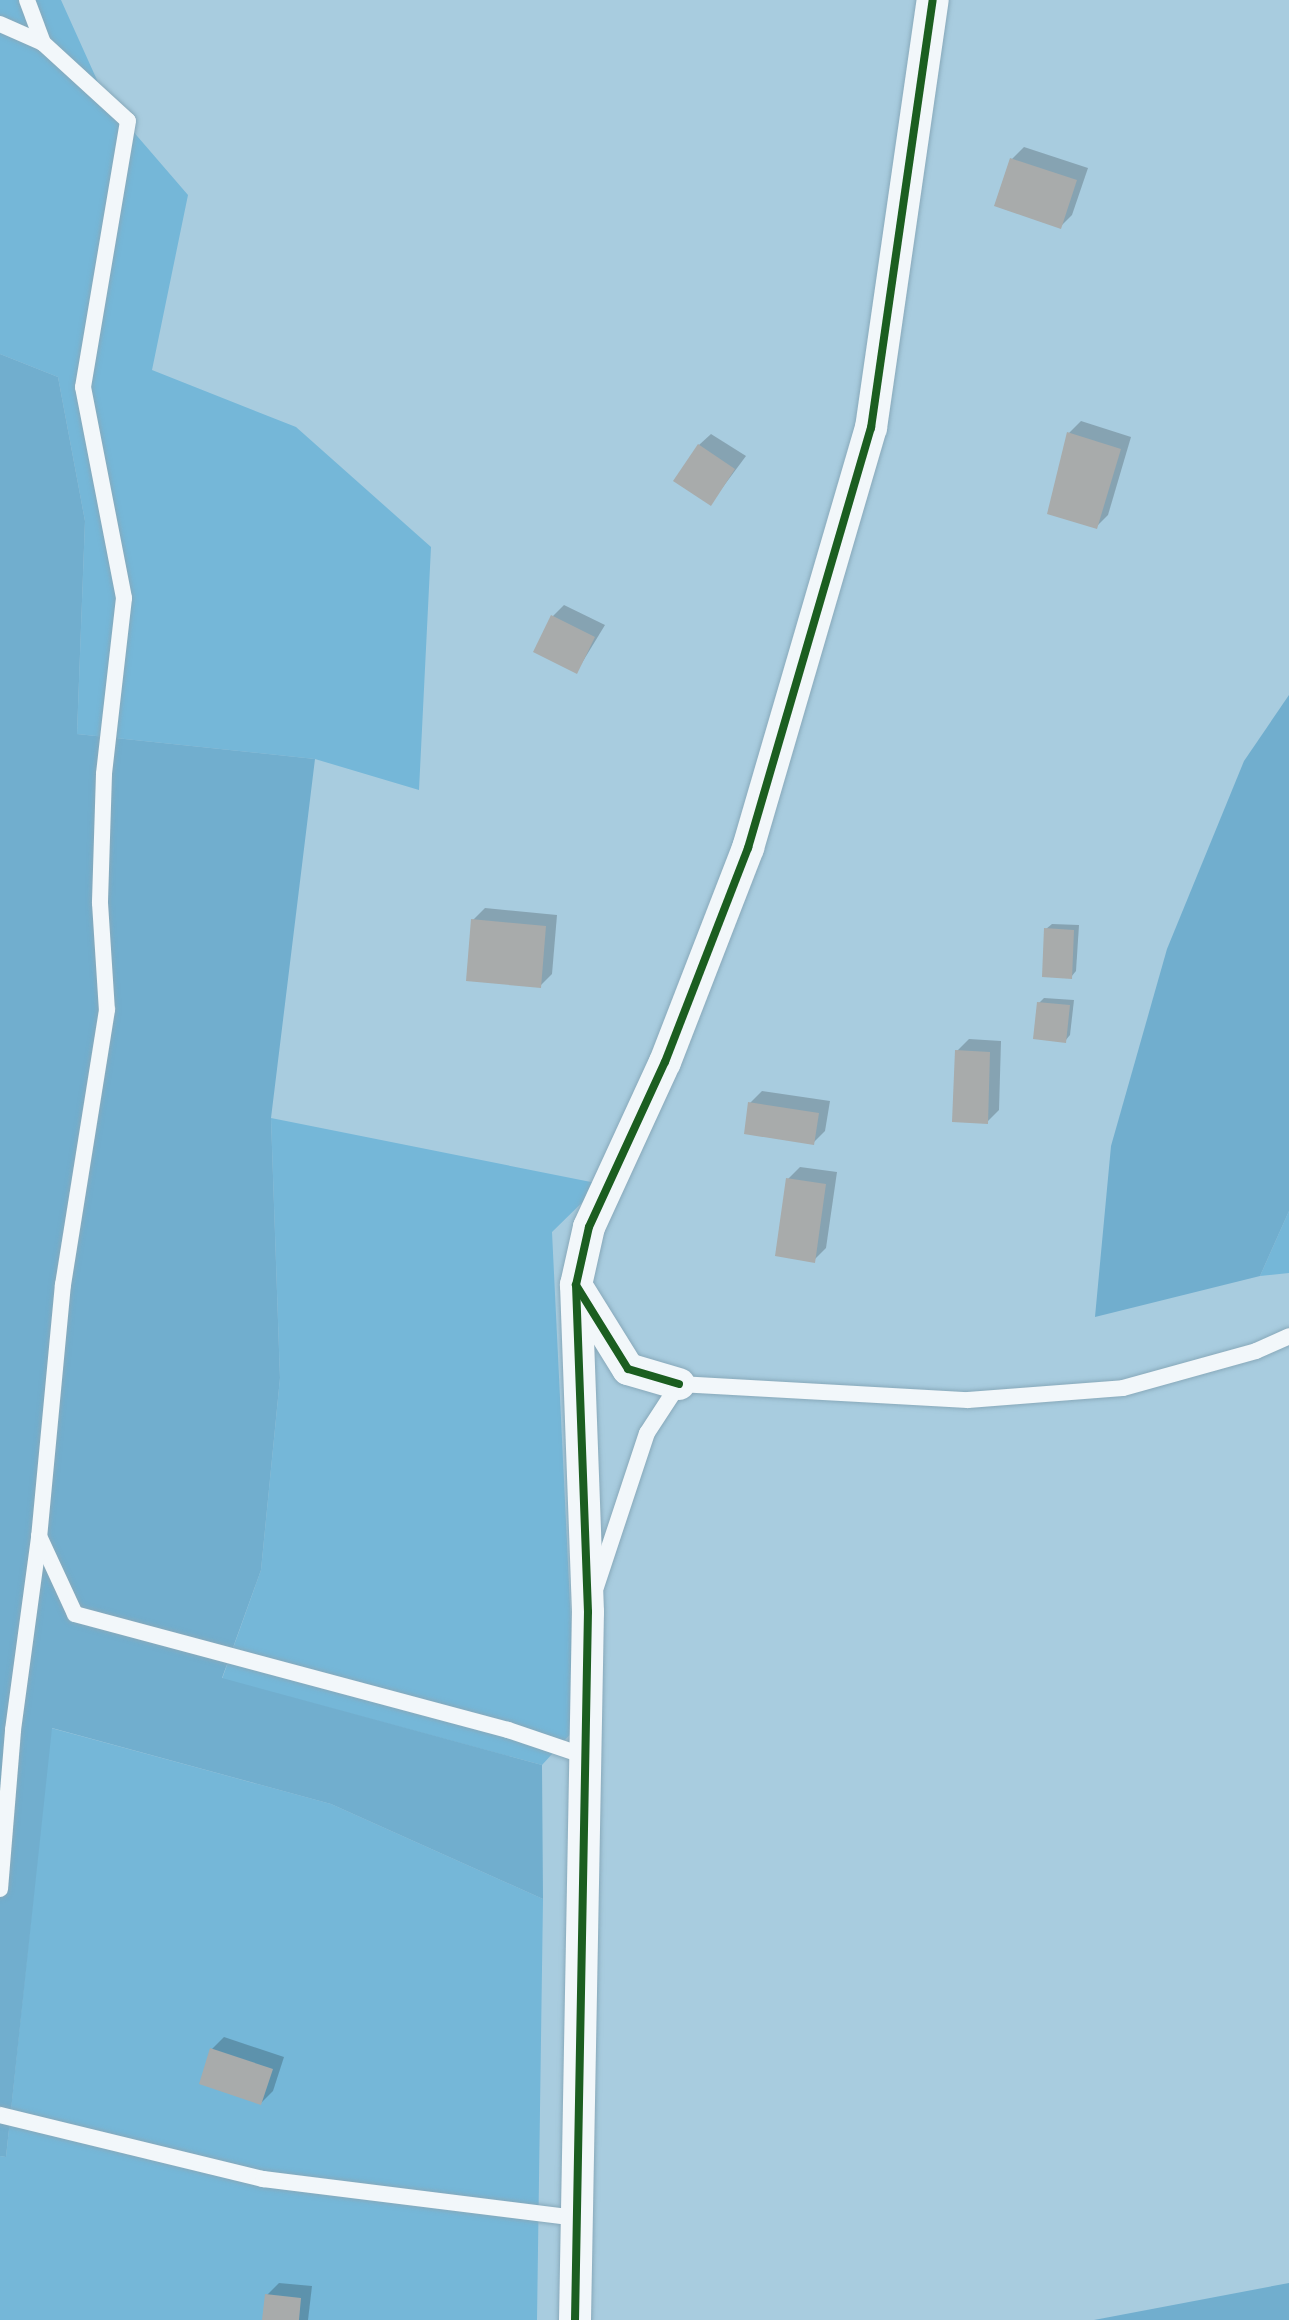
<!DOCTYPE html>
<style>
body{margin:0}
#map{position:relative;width:1289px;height:2320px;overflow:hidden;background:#a8ccdf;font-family:Overpass,sans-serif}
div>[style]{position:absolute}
.green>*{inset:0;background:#75b7d8}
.forest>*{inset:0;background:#71aece}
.shadow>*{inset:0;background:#0003}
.building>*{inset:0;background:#a8abab}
.roads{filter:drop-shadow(0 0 2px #88a9ba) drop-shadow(0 0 2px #88a9ba)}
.lane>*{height:16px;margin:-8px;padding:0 8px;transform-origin:8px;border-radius:8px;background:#f2f7fa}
.street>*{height:32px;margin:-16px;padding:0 16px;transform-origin:16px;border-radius:16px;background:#f2f7fa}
.cycleway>*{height:8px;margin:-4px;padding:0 4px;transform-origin:4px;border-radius:4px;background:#1b5e20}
span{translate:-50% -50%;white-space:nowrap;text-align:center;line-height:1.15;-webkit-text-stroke:6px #d6edfb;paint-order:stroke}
</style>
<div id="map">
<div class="green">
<i style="clip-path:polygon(0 0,61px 0,106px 100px,188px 195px,152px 370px,296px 427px,431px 547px,419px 790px,315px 759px,77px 734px,85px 521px,58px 377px,0 354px)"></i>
<i style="clip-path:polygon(271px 1118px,601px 1184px,552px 1232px,576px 1728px,542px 1765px,222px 1679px,261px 1570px,280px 1378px)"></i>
<i style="clip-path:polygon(1289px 1211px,1289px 1273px,1260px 1276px)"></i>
<i style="clip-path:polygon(51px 1728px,331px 1804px,543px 1899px,537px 2320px,0 2320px,0 2156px,6px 2157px)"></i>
</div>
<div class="forest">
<i style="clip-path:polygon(0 354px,58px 377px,85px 521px,77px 734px,315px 759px,271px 1118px,280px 1378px,261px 1570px,222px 1678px,542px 1765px,543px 1899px,331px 1804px,52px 1728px,6px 2157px,0 2156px)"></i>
<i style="clip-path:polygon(1289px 695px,1289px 1211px,1260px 1276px,1095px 1317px,1111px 1146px,1167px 949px,1244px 761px)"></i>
<i style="clip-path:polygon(1289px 2283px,1289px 2320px,1094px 2320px)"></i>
</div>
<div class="shadow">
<i style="clip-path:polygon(1024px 147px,1088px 168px,1072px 215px,1060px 227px,1012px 159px)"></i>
<i style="clip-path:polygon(1081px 421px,1131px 437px,1108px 515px,1096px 527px,1069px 433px)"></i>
<i style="clip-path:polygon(711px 434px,746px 456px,711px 503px,699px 445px)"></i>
<i style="clip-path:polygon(564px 605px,605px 625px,577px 671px,552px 617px)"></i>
<i style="clip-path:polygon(485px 908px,557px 915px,552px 974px,540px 986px,473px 920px)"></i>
<i style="clip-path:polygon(1052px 924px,1079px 925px,1076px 971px,1071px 977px,1046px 929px)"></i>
<i style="clip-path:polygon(1044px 998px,1074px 1000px,1070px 1035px,1065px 1041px,1039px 1003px)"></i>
<i style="clip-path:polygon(969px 1039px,1001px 1041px,999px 1110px,987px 1122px,957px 1051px)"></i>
<i style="clip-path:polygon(762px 1091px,830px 1101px,825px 1131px,813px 1143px,750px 1103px)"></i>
<i style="clip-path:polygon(800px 1167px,837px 1172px,826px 1248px,814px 1260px,788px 1179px)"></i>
<i style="clip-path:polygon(224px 2037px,284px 2057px,273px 2091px,261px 2103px,212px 2049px)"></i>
<i style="clip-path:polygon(279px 2283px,312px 2286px,308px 2320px,264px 2320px,267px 2295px)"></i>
</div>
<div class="building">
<i style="clip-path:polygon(1010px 158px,1077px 180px,1061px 229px,994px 206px)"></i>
<i style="clip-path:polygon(1067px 432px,1121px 449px,1097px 529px,1047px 514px)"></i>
<i style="clip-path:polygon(698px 444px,735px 469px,711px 506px,673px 481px)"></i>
<i style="clip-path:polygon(551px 615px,595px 637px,577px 674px,533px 652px)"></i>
<i style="clip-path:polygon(471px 919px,546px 926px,541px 988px,466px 981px)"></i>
<i style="clip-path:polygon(1044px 928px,1074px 930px,1072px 979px,1042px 977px)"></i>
<i style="clip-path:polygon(1037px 1002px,1070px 1005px,1066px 1043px,1033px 1039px)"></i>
<i style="clip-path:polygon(955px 1050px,990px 1052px,988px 1124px,952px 1122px)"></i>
<i style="clip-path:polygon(748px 1102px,819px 1113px,814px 1145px,744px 1134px)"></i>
<i style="clip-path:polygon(786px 1178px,826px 1184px,815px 1263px,775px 1256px)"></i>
<i style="clip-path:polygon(210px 2048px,273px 2069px,261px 2105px,199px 2084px)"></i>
<i style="clip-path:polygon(265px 2294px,301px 2298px,299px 2320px,262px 2320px)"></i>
</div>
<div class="roads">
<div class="lane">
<i style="left:27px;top:0;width:46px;rotate:69.6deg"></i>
<i style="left:43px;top:43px;width:115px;rotate:42.5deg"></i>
<i style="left:128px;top:121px;width:270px;rotate:99.6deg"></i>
<i style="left:83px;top:387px;width:215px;rotate:79deg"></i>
<i style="left:124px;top:598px;width:177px;rotate:96.5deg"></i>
<i style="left:104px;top:774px;width:129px;rotate:91.8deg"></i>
<i style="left:100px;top:903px;width:107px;rotate:86.3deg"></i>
<i style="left:107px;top:1010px;width:278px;rotate:99.1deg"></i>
<i style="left:63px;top:1284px;width:253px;rotate:95.4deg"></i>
<i style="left:39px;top:1536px;width:86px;rotate:65.2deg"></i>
<i style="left:75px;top:1614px;width:448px;rotate:15deg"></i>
<i style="left:508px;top:1730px;width:81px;rotate:18.7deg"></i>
<i style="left:0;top:24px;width:47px;rotate:23.8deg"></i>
<i style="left:596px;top:1587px;width:162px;rotate:-71.7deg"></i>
<i style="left:647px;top:1433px;width:59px;rotate:-56.9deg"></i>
<i style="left:679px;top:1384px;width:289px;rotate:3.2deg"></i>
<i style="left:968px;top:1400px;width:155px;rotate:-4.4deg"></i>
<i style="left:1123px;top:1388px;width:138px;rotate:-15.5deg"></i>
<i style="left:1256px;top:1351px;width:36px;rotate:-24deg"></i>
<i style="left:0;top:1889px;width:160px;rotate:-85.3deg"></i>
<i style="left:13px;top:1730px;width:195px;rotate:-82.3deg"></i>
<i style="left:0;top:2115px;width:271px;rotate:13.7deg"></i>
<i style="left:263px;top:2179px;width:313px;rotate:7.1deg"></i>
</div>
<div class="street">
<i style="left:679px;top:1384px;width:53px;rotate:-163.6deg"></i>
<i style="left:628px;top:1369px;width:99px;rotate:-121.8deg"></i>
<i style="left:576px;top:1285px;width:59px;rotate:-77.4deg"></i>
<i style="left:589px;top:1227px;width:182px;rotate:-65.3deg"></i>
<i style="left:665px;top:1062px;width:230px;rotate:-68.8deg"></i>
<i style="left:748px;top:848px;width:438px;rotate:-73.7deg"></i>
<i style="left:871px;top:428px;width:432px;rotate:-81.8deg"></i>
<i style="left:575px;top:2320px;width:708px;rotate:-88.95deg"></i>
<i style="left:588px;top:1612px;width:324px;rotate:-92.1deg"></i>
</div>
</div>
<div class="cycleway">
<i style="left:679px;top:1384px;width:53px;rotate:-163.6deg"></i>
<i style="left:628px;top:1369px;width:99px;rotate:-121.8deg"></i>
<i style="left:576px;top:1285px;width:59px;rotate:-77.4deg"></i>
<i style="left:589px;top:1227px;width:182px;rotate:-65.3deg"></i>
<i style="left:665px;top:1062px;width:230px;rotate:-68.8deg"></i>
<i style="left:748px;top:848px;width:438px;rotate:-73.7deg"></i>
<i style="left:871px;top:428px;width:432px;rotate:-81.8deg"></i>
<i style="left:575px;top:2320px;width:708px;rotate:-88.95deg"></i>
<i style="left:588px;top:1612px;width:324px;rotate:-92.1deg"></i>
</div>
</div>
